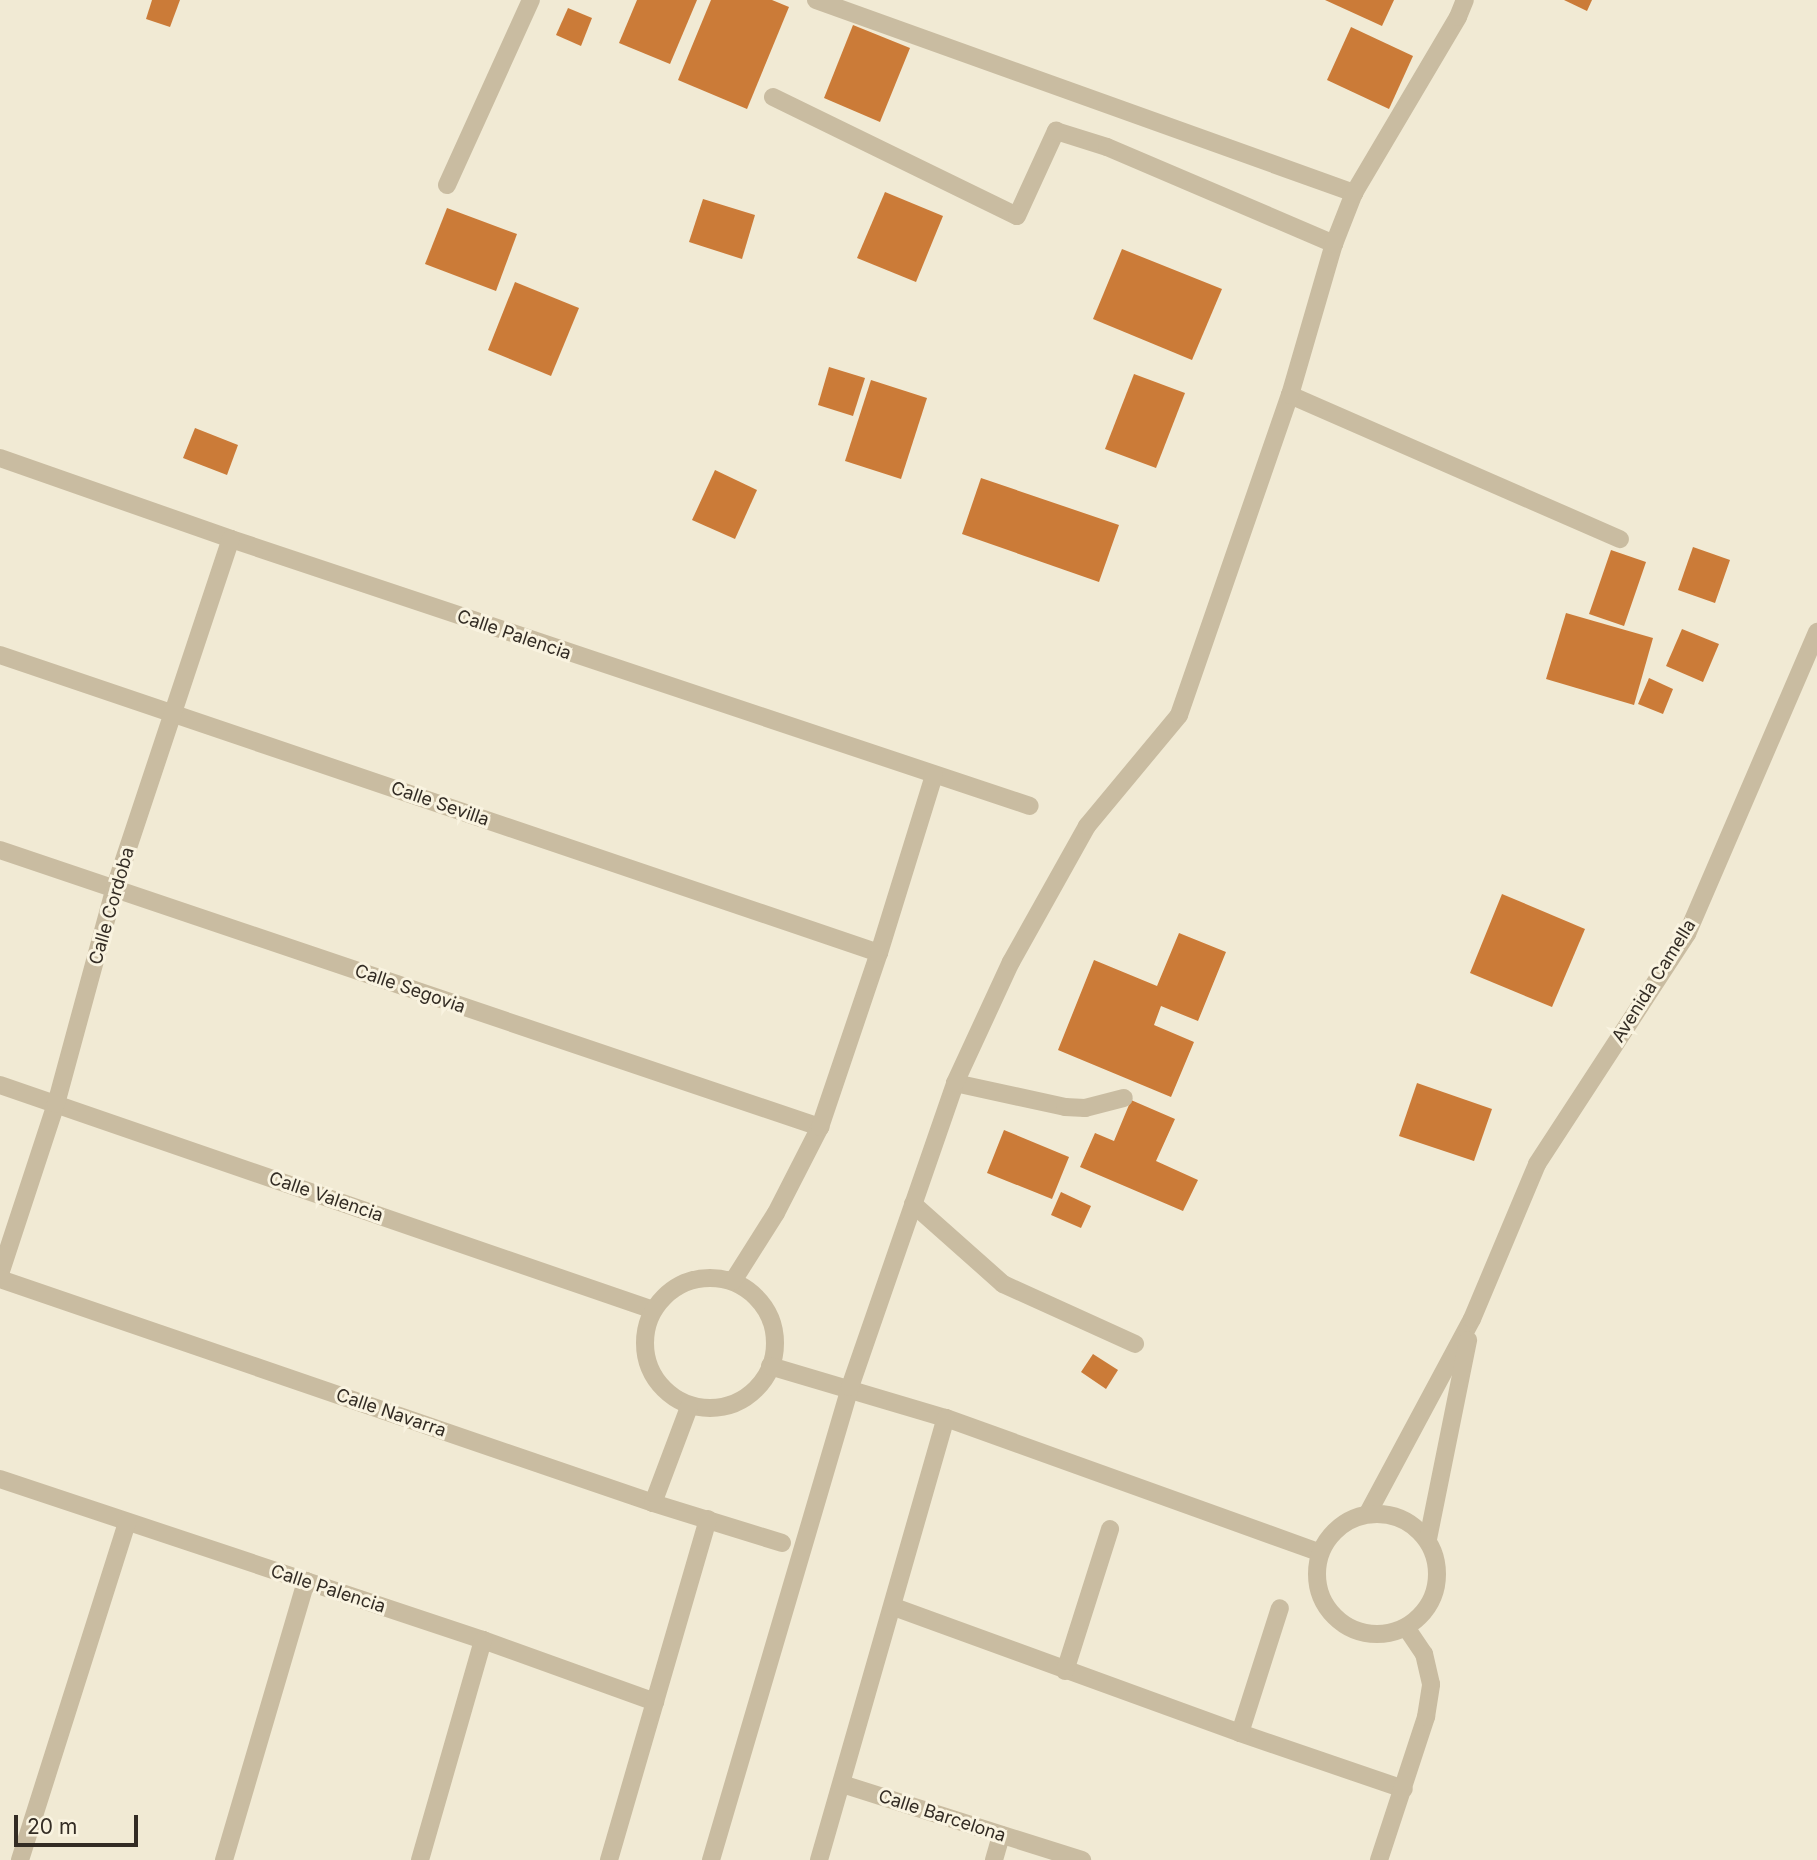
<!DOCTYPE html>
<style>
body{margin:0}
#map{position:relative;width:1817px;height:1860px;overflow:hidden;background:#f1ead4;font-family:Inter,sans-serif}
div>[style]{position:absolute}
.building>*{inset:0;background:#cb7b38}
.lane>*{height:18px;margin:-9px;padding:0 9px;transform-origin:9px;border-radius:9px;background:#c9bca1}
.street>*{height:18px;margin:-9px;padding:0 9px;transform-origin:9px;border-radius:9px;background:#c9bca1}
.street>.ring{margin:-9px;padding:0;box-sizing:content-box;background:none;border:18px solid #c9bca1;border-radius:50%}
span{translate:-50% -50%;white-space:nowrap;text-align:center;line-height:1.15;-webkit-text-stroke:6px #f9f3e0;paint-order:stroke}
.street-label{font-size:18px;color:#332c24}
.scale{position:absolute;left:14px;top:1815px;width:124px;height:32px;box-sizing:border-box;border:4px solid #332c24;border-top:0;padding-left:9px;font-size:21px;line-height:24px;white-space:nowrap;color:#332c24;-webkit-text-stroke:5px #f9f3e0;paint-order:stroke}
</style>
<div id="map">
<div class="building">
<i style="clip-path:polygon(152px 0,180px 0,170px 27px,146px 19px)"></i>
<i style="clip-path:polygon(637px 0,697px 0,670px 64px,619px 43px)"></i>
<i style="clip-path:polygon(711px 0,772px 0,789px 7px,747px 109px,678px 80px)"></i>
<i style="clip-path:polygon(1325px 0,1394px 0,1382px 26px)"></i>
<i style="clip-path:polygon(1564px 0,1592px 0,1587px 11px)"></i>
<i style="clip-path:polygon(568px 8px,592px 18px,581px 46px,556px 35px)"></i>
<i style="clip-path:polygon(853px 25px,910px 48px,880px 122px,824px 98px)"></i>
<i style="clip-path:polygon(1351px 27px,1413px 56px,1389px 109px,1327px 80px)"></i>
<i style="clip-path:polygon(885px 192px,943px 216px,916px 282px,857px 258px)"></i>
<i style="clip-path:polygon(703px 199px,755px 215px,742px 259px,689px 242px)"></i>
<i style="clip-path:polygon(447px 208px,517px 234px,496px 291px,425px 264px)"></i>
<i style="clip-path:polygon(1122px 249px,1222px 289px,1192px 360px,1093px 319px)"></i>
<i style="clip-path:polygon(515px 282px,579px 308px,551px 376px,488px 350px)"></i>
<i style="clip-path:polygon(829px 367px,865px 378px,853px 416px,818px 405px)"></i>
<i style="clip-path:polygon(1134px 374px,1185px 393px,1156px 468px,1105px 449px)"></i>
<i style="clip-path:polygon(871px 380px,927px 398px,901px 479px,845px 461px)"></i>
<i style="clip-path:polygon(195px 428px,238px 445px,227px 475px,183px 458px)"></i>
<i style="clip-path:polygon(715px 470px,757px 490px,735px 539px,692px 520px)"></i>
<i style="clip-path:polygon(981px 478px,1119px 525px,1099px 582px,962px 534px)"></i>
<i style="clip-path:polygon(1693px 547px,1730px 560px,1715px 603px,1678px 590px)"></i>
<i style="clip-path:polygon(1611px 550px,1646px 562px,1624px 626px,1589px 614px)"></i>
<i style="clip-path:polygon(1566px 613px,1653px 638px,1634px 705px,1546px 679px)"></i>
<i style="clip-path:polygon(1682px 629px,1719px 644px,1703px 682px,1666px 666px)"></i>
<i style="clip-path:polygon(1649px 678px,1673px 689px,1663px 714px,1638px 704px)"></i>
<i style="clip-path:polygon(1502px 894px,1585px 929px,1552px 1007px,1470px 973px)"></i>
<i style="clip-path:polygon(1179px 933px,1226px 952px,1198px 1021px,1161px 1006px,1154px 1025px,1194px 1042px,1171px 1097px,1058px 1050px,1094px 960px,1157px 986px)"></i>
<i style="clip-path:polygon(1417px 1083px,1492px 1109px,1474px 1161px,1399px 1136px)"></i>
<i style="clip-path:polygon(1131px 1100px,1175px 1119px,1156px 1161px,1198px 1180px,1183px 1211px,1080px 1167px,1095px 1133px,1114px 1141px)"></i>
<i style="clip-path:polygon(1004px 1130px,1069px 1157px,1052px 1199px,987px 1173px)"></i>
<i style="clip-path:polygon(1061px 1192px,1091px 1206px,1081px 1228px,1051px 1215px)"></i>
<i style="clip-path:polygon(1093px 1354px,1118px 1370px,1106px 1389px,1081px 1372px)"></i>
</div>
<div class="lane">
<i style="left:955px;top:1083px;width:113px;rotate:12.3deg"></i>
<i style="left:1065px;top:1107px;width:20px;rotate:3deg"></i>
<i style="left:1085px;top:1108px;width:40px;rotate:-14.4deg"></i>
</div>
<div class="street">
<i style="left:816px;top:0;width:572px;rotate:19.73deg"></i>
<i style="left:773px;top:97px;width:271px;rotate:26deg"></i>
<i style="left:1017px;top:216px;width:94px;rotate:-65.4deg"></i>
<i style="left:1056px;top:131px;width:53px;rotate:17.4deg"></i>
<i style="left:1107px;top:147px;width:247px;rotate:23.1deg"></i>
<i style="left:447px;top:185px;width:203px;rotate:-65.6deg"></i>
<i style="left:1290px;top:395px;width:360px;rotate:23.6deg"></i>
<i style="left:0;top:458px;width:245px;rotate:19.3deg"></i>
<i style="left:231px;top:539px;width:842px;rotate:18.48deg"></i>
<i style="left:0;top:655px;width:928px;rotate:18.73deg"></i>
<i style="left:0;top:850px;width:866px;rotate:18.67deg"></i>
<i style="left:0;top:1085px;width:691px;rotate:19.01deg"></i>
<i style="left:913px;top:1204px;width:120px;rotate:41.6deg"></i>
<i style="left:1003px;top:1284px;width:145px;rotate:24.4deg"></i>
<i style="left:0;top:1274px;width:179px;rotate:-71.8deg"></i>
<i style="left:56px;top:1104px;width:222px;rotate:-74.8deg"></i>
<i style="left:114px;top:890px;width:370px;rotate:-71.6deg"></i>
<i class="ring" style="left:645px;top:1278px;width:112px;height:112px"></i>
<i style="left:0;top:1279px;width:690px;rotate:18.93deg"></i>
<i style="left:653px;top:1503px;width:135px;rotate:17.2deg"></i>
<i style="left:733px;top:1281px;width:80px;rotate:-57.7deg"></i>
<i style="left:776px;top:1213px;width:97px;rotate:-62.9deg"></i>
<i style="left:820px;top:1127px;width:184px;rotate:-71.3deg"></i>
<i style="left:879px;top:953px;width:186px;rotate:-72.8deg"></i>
<i style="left:770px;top:1366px;width:184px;rotate:16.5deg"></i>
<i style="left:946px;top:1418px;width:396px;rotate:19.8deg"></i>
<i style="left:0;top:1479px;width:509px;rotate:18.43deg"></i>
<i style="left:483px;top:1640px;width:183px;rotate:19.8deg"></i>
<i style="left:653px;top:1503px;width:103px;rotate:-69.4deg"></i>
<i style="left:1368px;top:1513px;width:220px;rotate:-61.8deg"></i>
<i style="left:1472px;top:1319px;width:168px;rotate:-67.2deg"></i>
<i style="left:1537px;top:1164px;width:275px;rotate:-56.9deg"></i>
<i style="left:1687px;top:934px;width:329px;rotate:-66.7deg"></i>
<i class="ring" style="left:1317px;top:1514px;width:102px;height:102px"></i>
<i style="left:1428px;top:1539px;width:203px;rotate:-78.6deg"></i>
<i style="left:894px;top:1607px;width:368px;rotate:20deg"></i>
<i style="left:1240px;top:1733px;width:173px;rotate:18.9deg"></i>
<i style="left:1065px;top:1671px;width:149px;rotate:-72.4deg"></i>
<i style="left:1240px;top:1733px;width:131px;rotate:-72.3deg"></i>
<i style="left:842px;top:1784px;width:252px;rotate:17.6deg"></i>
<i style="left:20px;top:1860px;width:354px;rotate:-72.4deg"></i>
<i style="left:224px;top:1860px;width:291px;rotate:-73.6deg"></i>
<i style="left:420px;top:1860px;width:229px;rotate:-74deg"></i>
<i style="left:609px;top:1860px;width:355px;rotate:-73.8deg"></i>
<i style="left:711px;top:1860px;width:493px;rotate:-73.6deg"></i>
<i style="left:850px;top:1387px;width:322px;rotate:-70.9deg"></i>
<i style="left:955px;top:1083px;width:133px;rotate:-65.2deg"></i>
<i style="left:1011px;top:962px;width:156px;rotate:-60.8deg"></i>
<i style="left:1087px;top:826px;width:144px;rotate:-50.3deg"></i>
<i style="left:1179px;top:715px;width:339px;rotate:-70.9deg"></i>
<i style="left:1290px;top:395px;width:157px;rotate:-73.8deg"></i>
<i style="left:1334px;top:244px;width:55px;rotate:-68.6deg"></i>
<i style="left:1354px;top:193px;width:204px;rotate:-59.4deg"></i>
<i style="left:1458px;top:17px;width:18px;rotate:-68deg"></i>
<i style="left:819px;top:1860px;width:460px;rotate:-74deg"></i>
<i style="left:994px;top:1860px;width:26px;rotate:-74deg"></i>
<i style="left:1379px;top:1860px;width:151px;rotate:-71.8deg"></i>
<i style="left:1426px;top:1717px;width:33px;rotate:-81deg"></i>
<i style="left:1431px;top:1684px;width:31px;rotate:-103deg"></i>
<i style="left:1424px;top:1654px;width:32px;rotate:-124deg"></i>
</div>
<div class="street-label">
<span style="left:514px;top:635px;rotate:19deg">Calle Palencia</span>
<span style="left:440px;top:804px;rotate:19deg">Calle Sevilla</span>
<span style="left:112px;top:906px;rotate:-74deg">Calle Cordoba</span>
<span style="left:1654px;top:981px;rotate:-58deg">Avenida Camella</span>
<span style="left:410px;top:989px;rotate:19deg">Calle Segovia</span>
<span style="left:326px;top:1197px;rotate:19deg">Calle Valencia</span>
<span style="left:391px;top:1413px;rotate:19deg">Calle Navarra</span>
<span style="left:328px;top:1589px;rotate:18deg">Calle Palencia</span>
<span style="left:942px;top:1816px;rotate:18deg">Calle Barcelona</span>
</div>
<div class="scale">20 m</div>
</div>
